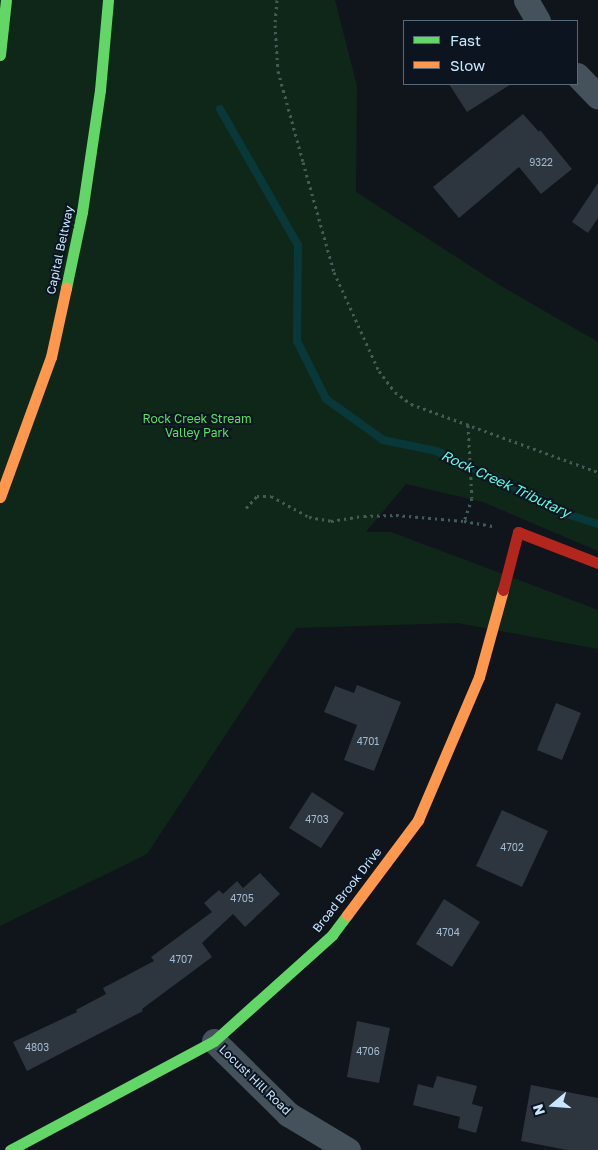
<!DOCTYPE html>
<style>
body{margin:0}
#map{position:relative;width:598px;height:1150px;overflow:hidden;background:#10151b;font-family:"Golos Text",sans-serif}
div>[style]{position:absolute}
.green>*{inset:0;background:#0f2718}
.stream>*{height:8px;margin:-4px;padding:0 4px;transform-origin:4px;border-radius:4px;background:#09383a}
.building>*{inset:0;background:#2d353e}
.path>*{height:3px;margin-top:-1.5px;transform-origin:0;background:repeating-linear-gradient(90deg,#425c56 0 2.5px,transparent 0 6.5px)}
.street>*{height:25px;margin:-12.5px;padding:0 12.5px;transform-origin:12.5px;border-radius:12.5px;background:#45525c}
.fast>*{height:11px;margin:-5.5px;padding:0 5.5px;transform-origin:5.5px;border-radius:5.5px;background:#63d668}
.slow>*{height:11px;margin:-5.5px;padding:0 5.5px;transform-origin:5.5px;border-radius:5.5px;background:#ff974d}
.jam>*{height:11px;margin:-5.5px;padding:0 5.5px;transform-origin:5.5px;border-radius:5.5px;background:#b3261e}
span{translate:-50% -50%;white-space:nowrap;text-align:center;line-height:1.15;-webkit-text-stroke:4px #0c151f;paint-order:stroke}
.number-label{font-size:10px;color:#a3bacf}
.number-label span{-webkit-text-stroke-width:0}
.street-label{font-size:12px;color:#cae6ff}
.park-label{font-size:12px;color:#54e165}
.water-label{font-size:14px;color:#58ffe3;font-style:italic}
.legend{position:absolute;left:403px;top:20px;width:175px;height:65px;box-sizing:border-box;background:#0c151f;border:1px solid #586979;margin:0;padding:6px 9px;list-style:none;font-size:15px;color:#cae6ff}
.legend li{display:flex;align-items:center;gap:10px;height:25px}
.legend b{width:25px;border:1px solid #586979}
.north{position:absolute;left:528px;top:1080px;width:50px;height:50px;-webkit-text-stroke:4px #0c151f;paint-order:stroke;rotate:252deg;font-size:14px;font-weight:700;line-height:20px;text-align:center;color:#cae6ff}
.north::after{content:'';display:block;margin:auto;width:18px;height:22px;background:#cae6ff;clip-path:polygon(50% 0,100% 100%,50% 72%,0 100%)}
</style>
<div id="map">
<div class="green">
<i style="clip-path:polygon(0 0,335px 0,357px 86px,356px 192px,501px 286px,598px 342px,598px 551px,483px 502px,406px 484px,366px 532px,391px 532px,598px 610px,598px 649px,458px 623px,296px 628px,147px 854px,0 926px)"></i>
</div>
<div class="stream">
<i style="left:220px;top:109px;width:157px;rotate:60.2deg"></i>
<i style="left:298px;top:245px;width:96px;rotate:90.6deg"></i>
<i style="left:297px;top:341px;width:65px;rotate:63.4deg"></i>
<i style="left:326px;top:399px;width:70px;rotate:35.7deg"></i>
<i style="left:383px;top:440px;width:54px;rotate:11.7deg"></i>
<i style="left:436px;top:451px;width:120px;rotate:24.6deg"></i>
<i style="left:545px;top:501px;width:29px;rotate:29deg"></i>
<i style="left:570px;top:515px;width:29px;rotate:18deg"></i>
</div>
<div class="building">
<i style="clip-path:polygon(449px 84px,511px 84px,467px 112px)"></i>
<i style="clip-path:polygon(523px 114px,539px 132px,540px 130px,572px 169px,541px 194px,519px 167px,459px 218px,433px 187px)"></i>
<i style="clip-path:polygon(598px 183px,598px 218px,588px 233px,572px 222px)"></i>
<i style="clip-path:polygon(357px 685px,401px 702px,374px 771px,344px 760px,357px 725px,324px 712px,335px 686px,354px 693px)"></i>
<i style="clip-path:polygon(556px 703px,581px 713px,562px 760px,537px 750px)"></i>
<i style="clip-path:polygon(312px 792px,344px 813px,321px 848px,289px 828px)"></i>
<i style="clip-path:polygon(502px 810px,548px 831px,522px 887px,476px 866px)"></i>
<i style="clip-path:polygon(260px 873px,280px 894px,245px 927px,233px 914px,202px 943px,212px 957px,142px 1009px,143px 1011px,27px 1071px,13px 1042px,77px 1012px,76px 1010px,106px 994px,103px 988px,154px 961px,151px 957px,212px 912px,204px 903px,219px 890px,223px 894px,237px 881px,243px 888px)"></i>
<i style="clip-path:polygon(444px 899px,480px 922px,452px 967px,416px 944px)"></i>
<i style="clip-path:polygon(357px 1021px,390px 1028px,379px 1083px,347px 1077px)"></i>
<i style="clip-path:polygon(437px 1076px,477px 1086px,472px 1104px,483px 1107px,476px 1133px,458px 1128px,460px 1117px,413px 1105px,418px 1084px,433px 1088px)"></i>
<i style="clip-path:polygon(531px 1085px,598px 1098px,598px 1150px,567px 1150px,521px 1141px)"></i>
</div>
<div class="path">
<i style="left:277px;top:0;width:25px;rotate:95deg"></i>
<i style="left:275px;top:25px;width:46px;rotate:86.3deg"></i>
<i style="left:278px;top:71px;width:94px;rotate:74.6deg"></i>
<i style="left:303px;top:162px;width:114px;rotate:74.3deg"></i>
<i style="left:334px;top:272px;width:109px;rotate:65.6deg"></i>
<i style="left:379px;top:371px;width:26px;rotate:53deg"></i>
<i style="left:395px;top:392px;width:20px;rotate:37deg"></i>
<i style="left:411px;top:404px;width:199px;rotate:20deg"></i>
<i style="left:468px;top:425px;width:73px;rotate:86.9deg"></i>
<i style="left:472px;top:498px;width:24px;rotate:109deg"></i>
<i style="left:464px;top:521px;width:29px;rotate:10deg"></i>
<i style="left:246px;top:508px;width:16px;rotate:-47deg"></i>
<i style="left:257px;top:496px;width:14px"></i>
<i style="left:271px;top:496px;width:43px;rotate:28.9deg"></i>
<i style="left:309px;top:517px;width:22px;rotate:10deg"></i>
<i style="left:331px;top:521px;width:33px;rotate:-9deg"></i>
<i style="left:364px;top:516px;width:32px;rotate:-2deg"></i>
<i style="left:396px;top:515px;width:68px;rotate:5deg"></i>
</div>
<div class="street">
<i style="left:526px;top:0;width:24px;rotate:60deg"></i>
<i style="left:577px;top:75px;width:30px;rotate:46deg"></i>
<i style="left:214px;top:1041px;width:104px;rotate:44.6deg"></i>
<i style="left:288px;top:1114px;width:70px;rotate:31deg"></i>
</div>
<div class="fast">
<i style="left:0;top:55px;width:55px;rotate:-83.8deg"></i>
<i style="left:66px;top:288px;width:78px;rotate:-78.1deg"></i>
<i style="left:82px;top:212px;width:123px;rotate:-81.6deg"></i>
<i style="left:100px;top:90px;width:90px;rotate:-84.9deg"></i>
<i style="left:10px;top:1150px;width:231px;rotate:-28.1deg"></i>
<i style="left:214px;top:1041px;width:159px;rotate:-41.9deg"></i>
<i style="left:332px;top:935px;width:25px;rotate:-53deg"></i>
</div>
<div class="slow">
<i style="left:0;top:497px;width:149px;rotate:-70deg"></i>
<i style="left:51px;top:357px;width:71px;rotate:-77.7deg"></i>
<i style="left:347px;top:915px;width:119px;rotate:-53.2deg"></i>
<i style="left:418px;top:820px;width:155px;rotate:-66.9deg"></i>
<i style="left:479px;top:677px;width:90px;rotate:-74.6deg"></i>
</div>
<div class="jam">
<i style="left:503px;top:590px;width:60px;rotate:-75.5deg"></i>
<i style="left:518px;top:532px;width:86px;rotate:21.2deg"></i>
</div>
<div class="number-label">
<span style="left:541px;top:163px">9322</span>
<span style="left:368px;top:742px">4701</span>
<span style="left:317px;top:820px">4703</span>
<span style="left:512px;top:848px">4702</span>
<span style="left:242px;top:899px">4705</span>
<span style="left:448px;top:933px">4704</span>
<span style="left:181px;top:960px">4707</span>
<span style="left:37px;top:1048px">4803</span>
<span style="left:368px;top:1052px">4706</span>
</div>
<div class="street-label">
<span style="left:60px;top:250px;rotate:-78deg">Capital Beltway</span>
<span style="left:347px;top:890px;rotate:-52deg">Broad Brook Drive</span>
<span style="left:255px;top:1080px;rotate:44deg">Locust Hill Road</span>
</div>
<div class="park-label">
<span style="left:197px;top:426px">Rock Creek Stream<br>Valley Park</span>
</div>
<div class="water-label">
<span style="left:506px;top:484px;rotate:25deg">Rock Creek Tributary</span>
</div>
<ul class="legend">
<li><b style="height:6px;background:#63d668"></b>Fast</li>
<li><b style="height:6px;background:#ff974d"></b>Slow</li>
</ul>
<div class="north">N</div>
</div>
